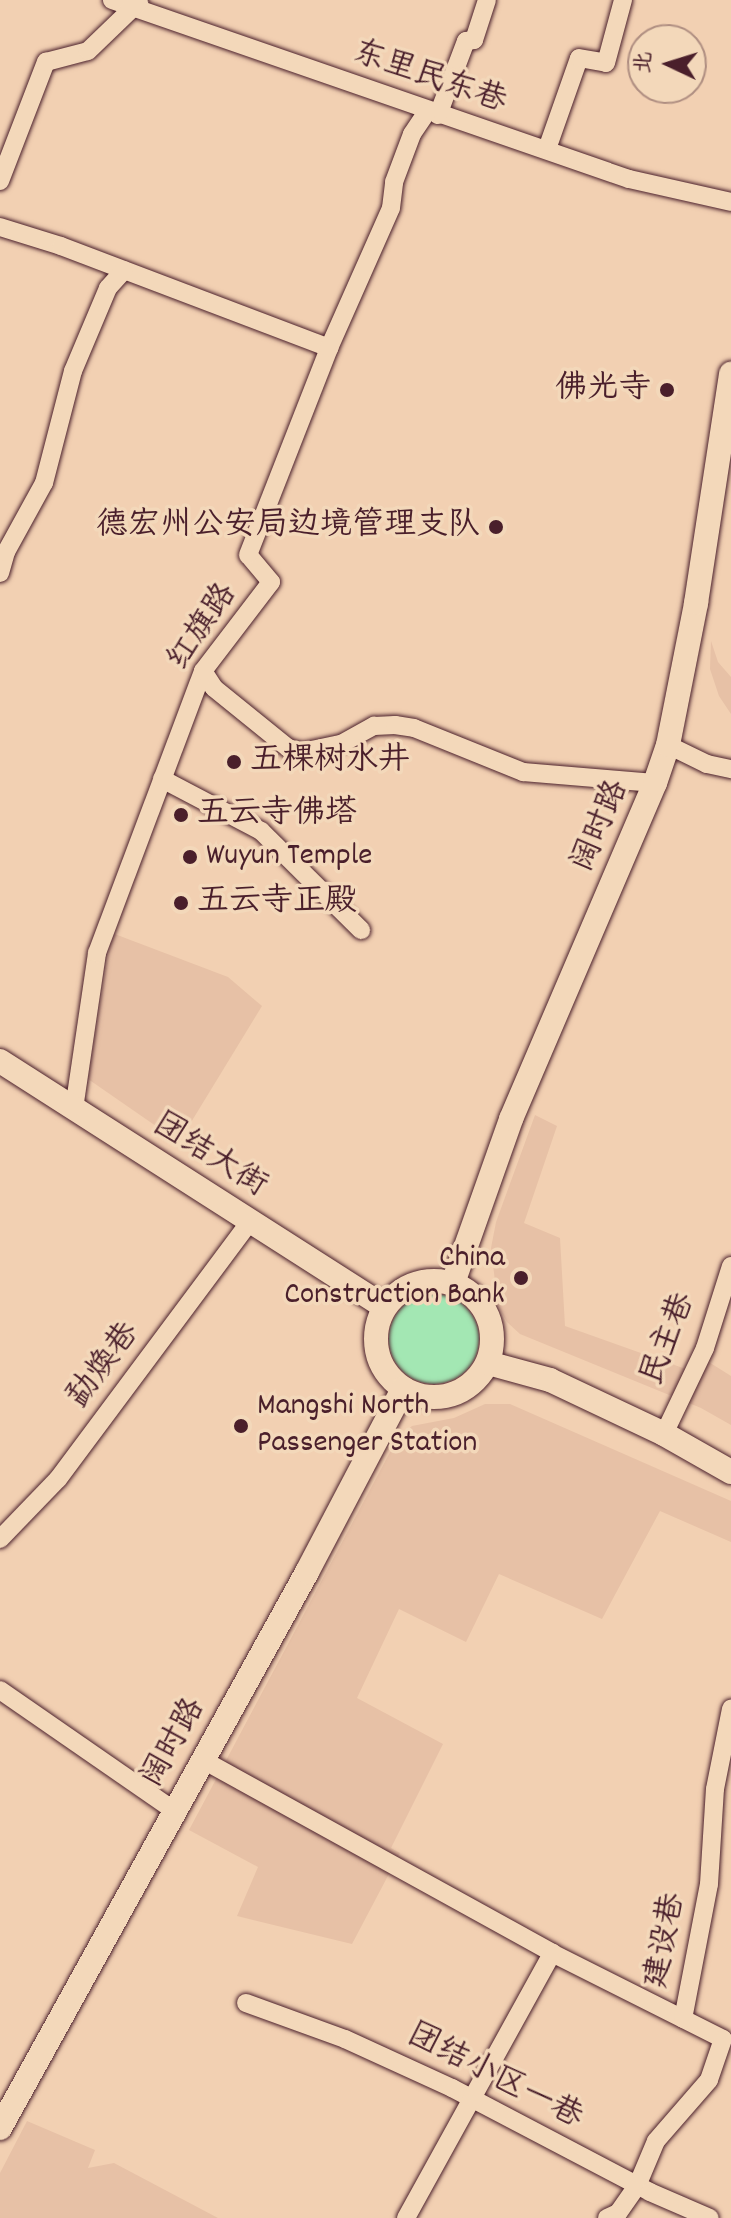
<!DOCTYPE html>
<meta charset="utf-8">
<style>
body{margin:0}
#map{position:relative;width:731px;height:2218px;overflow:hidden;background:#f2d0b2;font-family:Dekko,"LXGW WenKai TC",sans-serif}
div>[style]{position:absolute}
.built>*{inset:0;background:#e7c1a6}
.green>*{inset:0;background:#a3e7b3}
.round{border-radius:50%}
.roads{filter:drop-shadow(0 0 2px #4a1f2b) drop-shadow(0 0 2px #4a1f2b)}
.minor>*{height:18px;margin:-9px;padding:0 9px;transform-origin:9px;border-radius:9px;background:#f3d8ba}
.major>*{height:24px;margin:-12px;padding:0 12px;transform-origin:12px;border-radius:12px;background:#f3d8ba}
.major>.ring{margin:-12px;padding:0;box-sizing:content-box;background:none;border:24px solid #f3d8ba;border-radius:50%}
.dots>*{width:22px;height:22px;translate:-50% -50%;box-sizing:border-box;border:4px solid #f3d8ba;border-radius:50%}
span{translate:-50% -50%;white-space:nowrap;text-align:center;line-height:1.15;-webkit-text-stroke:7px #f3d8ba;paint-order:stroke}
.street-label{font-size:32px;color:#4a1f2b}
.poi-label{font-size:32px;color:#4a1f2b}
.right{translate:-100% -50%;text-align:right}
.left{translate:0 -50%;text-align:left}
.north{position:absolute;left:627px;top:24px;width:80px;height:80px;box-sizing:border-box;background:#f3d8ba;border:2px solid #af8e81;border-radius:50%;rotate:274deg;font-size:22px;font-weight:700;line-height:32px;text-align:center;color:#4a1f2b}
.north::after{content:'';display:block;margin:auto;width:28px;height:36px;background:#4a1f2b;clip-path:polygon(50% 0,100% 100%,50% 72%,0 100%)}
</style>
<div id="map">
<div class="built">
<i style="clip-path:polygon(711px 641px,718px 662px,731px 677px,731px 714px,719px 696px,710px 669px)"></i>
<i style="clip-path:polygon(112px 933px,228px 977px,262px 1006px,179px 1142px,88px 1079px)"></i>
<i style="clip-path:polygon(535px 1115px,557px 1126px,524px 1223px,560px 1238px,565px 1326px,697px 1373px,704px 1359px,731px 1376px,731px 1425px,701px 1408px,520px 1334px,507px 1322px,498px 1306px,491px 1248px,496px 1222px)"></i>
<i style="clip-path:polygon(485px 1404px,510px 1404px,731px 1501px,731px 1542px,660px 1511px,602px 1619px,499px 1574px,466px 1642px,399px 1609px,357px 1698px,443px 1744px,391px 1848px,400px 1853px,352px 1944px,237px 1916px,258px 1867px,189px 1830px,397px 1439px,412px 1426px,454px 1418px)"></i>
<i style="clip-path:polygon(27px 2121px,95px 2150px,88px 2168px,114px 2163px,218px 2218px,0 2218px,0 2173px)"></i>
</div>
<div class="green">
<i class="round" style="left:389px;top:1294px;width:90px;height:90px"></i>
</div>
<div class="roads">
<div class="minor">
<i style="left:112px;top:0;width:547px;rotate:19.1deg"></i>
<i style="left:629px;top:179px;width:105px;rotate:12.7deg"></i>
<i style="left:438px;top:115px;width:79px;rotate:-69.3deg"></i>
<i style="left:466px;top:41px;width:8px;rotate:-7deg"></i>
<i style="left:474px;top:40px;width:42px;rotate:-72deg"></i>
<i style="left:547px;top:149px;width:96px;rotate:-70.6deg"></i>
<i style="left:579px;top:58px;width:27px;rotate:10deg"></i>
<i style="left:606px;top:63px;width:65px;rotate:-74.9deg"></i>
<i style="left:0;top:181px;width:128px;rotate:-68.9deg"></i>
<i style="left:46px;top:62px;width:43px;rotate:-14.7deg"></i>
<i style="left:88px;top:51px;width:71px;rotate:-43.9deg"></i>
<i style="left:0;top:227px;width:64px;rotate:17.3deg"></i>
<i style="left:61px;top:246px;width:287px;rotate:20.8deg"></i>
<i style="left:0;top:573px;width:22px;rotate:-74deg"></i>
<i style="left:6px;top:552px;width:79px;rotate:-61.2deg"></i>
<i style="left:44px;top:483px;width:116px;rotate:-75.5deg"></i>
<i style="left:73px;top:371px;width:90px;rotate:-67.1deg"></i>
<i style="left:108px;top:288px;width:24px;rotate:-48deg"></i>
<i style="left:203px;top:671px;width:20px;rotate:57deg"></i>
<i style="left:214px;top:688px;width:95px;rotate:39deg"></i>
<i style="left:288px;top:748px;width:15px;rotate:16deg"></i>
<i style="left:302px;top:752px;width:40px;rotate:-12deg"></i>
<i style="left:341px;top:744px;width:38px;rotate:-29deg"></i>
<i style="left:374px;top:726px;width:21px;rotate:-3deg"></i>
<i style="left:395px;top:725px;width:19px;rotate:9deg"></i>
<i style="left:414px;top:728px;width:118px;rotate:22deg"></i>
<i style="left:523px;top:772px;width:132px;rotate:4.8deg"></i>
<i style="left:668px;top:745px;width:43px;rotate:26deg"></i>
<i style="left:707px;top:764px;width:25px;rotate:12deg"></i>
<i style="left:162px;top:779px;width:112px;rotate:27.7deg"></i>
<i style="left:261px;top:831px;width:141px;rotate:44.7deg"></i>
<i style="left:74px;top:1109px;width:158px;rotate:-81.6deg"></i>
<i style="left:97px;top:953px;width:301px;rotate:-69.4deg"></i>
<i style="left:203px;top:671px;width:112px;rotate:-52.6deg"></i>
<i style="left:271px;top:582px;width:35px;rotate:-130deg"></i>
<i style="left:248px;top:555px;width:222px;rotate:-68.6deg"></i>
<i style="left:329px;top:348px;width:153px;rotate:-66.1deg"></i>
<i style="left:391px;top:208px;width:26px;rotate:-83deg"></i>
<i style="left:394px;top:182px;width:51px;rotate:-69.4deg"></i>
<i style="left:412px;top:134px;width:27px;rotate:-56deg"></i>
<i style="left:664px;top:1434px;width:95px;rotate:-64.5deg"></i>
<i style="left:705px;top:1348px;width:86px;rotate:-72.4deg"></i>
<i style="left:0;top:1539px;width:83px;rotate:-46deg"></i>
<i style="left:58px;top:1479px;width:322px;rotate:-53.3deg"></i>
<i style="left:0;top:1690px;width:213px;rotate:34.7deg"></i>
<i style="left:203px;top:1760px;width:399px;rotate:28.9deg"></i>
<i style="left:552px;top:1953px;width:191px;rotate:26.7deg"></i>
<i style="left:723px;top:2039px;width:43px;rotate:108.9deg"></i>
<i style="left:709px;top:2080px;width:81px;rotate:131deg"></i>
<i style="left:656px;top:2141px;width:49px;rotate:112.9deg"></i>
<i style="left:637px;top:2186px;width:33px;rotate:125deg"></i>
<i style="left:618px;top:2213px;width:12px;rotate:156deg"></i>
<i style="left:246px;top:2003px;width:105px;rotate:20deg"></i>
<i style="left:345px;top:2039px;width:118px;rotate:24.6deg"></i>
<i style="left:452px;top:2088px;width:224px;rotate:27.7deg"></i>
<i style="left:650px;top:2192px;width:65px;rotate:23.4deg"></i>
<i style="left:683px;top:2019px;width:137px;rotate:-79.1deg"></i>
<i style="left:709px;top:1884px;width:95px;rotate:-86.4deg"></i>
<i style="left:715px;top:1789px;width:82px;rotate:-78.7deg"></i>
<i style="left:406px;top:2218px;width:303px;rotate:-61.1deg"></i>
</div>
<div class="major">
<i style="left:0;top:1061px;width:456px;rotate:32.6deg"></i>
<i class="ring" style="left:376px;top:1281px;width:92px;height:92px"></i>
<i style="left:453px;top:1283px;width:174px;rotate:-70.5deg"></i>
<i style="left:511px;top:1119px;width:366px;rotate:-66.8deg"></i>
<i style="left:655px;top:783px;width:40px;rotate:-71.1deg"></i>
<i style="left:668px;top:745px;width:145px;rotate:-78.8deg"></i>
<i style="left:696px;top:603px;width:232px;rotate:-81.3deg"></i>
<i style="left:488px;top:1363px;width:64px;rotate:15.3deg"></i>
<i style="left:550px;top:1380px;width:126px;rotate:25.3deg"></i>
<i style="left:664px;top:1434px;width:77px;rotate:29.6deg"></i>
<i style="left:0;top:2128px;width:635px;rotate:-61.09deg"></i>
<i style="left:307px;top:1572px;width:207px;rotate:-62.3deg"></i>
</div>
</div>
<div class="dots">
<i style="left:667px;top:390px;background:#4a1f2b"></i>
<i style="left:496px;top:527px;background:#4a1f2b"></i>
<i style="left:234px;top:762px;background:#4a1f2b"></i>
<i style="left:181px;top:815px;background:#4a1f2b"></i>
<i style="left:190px;top:857px;background:#4a1f2b"></i>
<i style="left:181px;top:903px;background:#4a1f2b"></i>
<i style="left:521px;top:1278px;background:#4a1f2b"></i>
<i style="left:241px;top:1426px;background:#4a1f2b"></i>
</div>
<div class="street-label">
<span style="left:429px;top:79px;rotate:19deg">东里民东巷</span>
<span style="left:204px;top:628px;rotate:-56deg">红旗路</span>
<span style="left:602px;top:827px;rotate:-67deg">阔时路</span>
<span style="left:209px;top:1157px;rotate:32deg">团结大街</span>
<span style="left:670px;top:1340px;rotate:-69deg">民主巷</span>
<span style="left:105px;top:1366px;rotate:-53deg">勐焕巷</span>
<span style="left:175px;top:1744px;rotate:-61deg">阔时路</span>
<span style="left:667px;top:1941px;rotate:-79deg">建设巷</span>
<span style="left:494px;top:2078px;rotate:27deg">团结小区一巷</span>
</div>
<div class="poi-label">
<span class="right" style="left:651px;top:390px">佛光寺</span>
<span class="right" style="left:480px;top:527px">德宏州公安局边境管理支队</span>
<span class="left" style="left:250px;top:762px">五棵树水井</span>
<span class="left" style="left:197px;top:815px">五云寺佛塔</span>
<span class="left" style="left:206px;top:857px">Wuyun Temple</span>
<span class="left" style="left:197px;top:903px">五云寺正殿</span>
<span class="right" style="left:505px;top:1278px">China<br>Construction Bank</span>
<span class="left" style="left:257px;top:1426px">Mangshi North<br>Passenger Station</span>
</div>
<div class="north">北</div>
</div>
